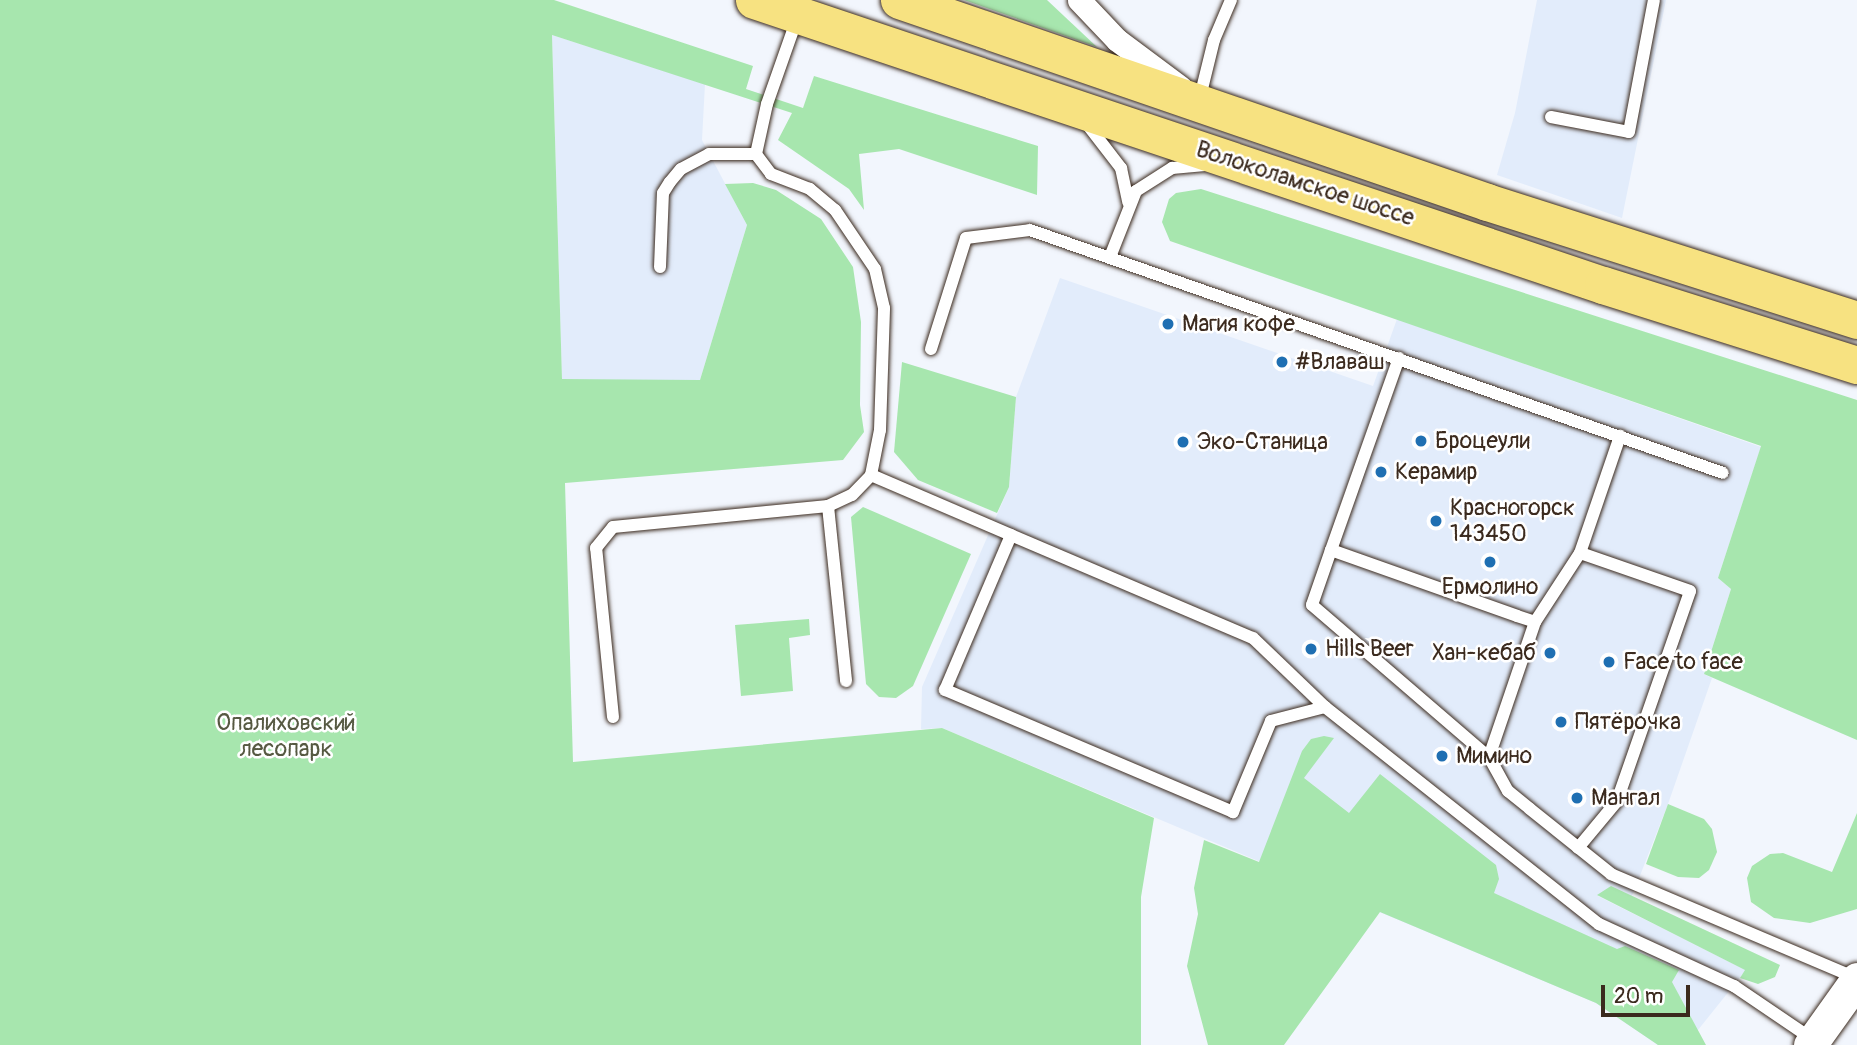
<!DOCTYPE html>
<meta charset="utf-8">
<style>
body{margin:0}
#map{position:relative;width:1857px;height:1045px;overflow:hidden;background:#f2f6fd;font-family:Pangolin,sans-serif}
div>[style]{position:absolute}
.built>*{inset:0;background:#e2ecfb}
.green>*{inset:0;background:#a7e6ae}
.roads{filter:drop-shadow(0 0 2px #3b2a1e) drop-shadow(0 0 2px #3b2a1e)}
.lane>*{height:12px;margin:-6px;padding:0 6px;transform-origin:6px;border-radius:6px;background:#fff}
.street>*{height:23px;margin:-11.5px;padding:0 11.5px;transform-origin:11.5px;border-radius:11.5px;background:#fff}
.secondary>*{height:33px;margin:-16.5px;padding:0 16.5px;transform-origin:16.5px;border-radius:16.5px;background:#fff}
.primary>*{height:37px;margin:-18.5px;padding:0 18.5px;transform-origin:18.5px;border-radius:18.5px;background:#f7e281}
.dots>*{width:19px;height:19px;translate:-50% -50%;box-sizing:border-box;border:4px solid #fff;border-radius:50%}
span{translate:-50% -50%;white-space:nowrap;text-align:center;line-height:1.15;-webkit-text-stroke:5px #fff;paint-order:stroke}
.street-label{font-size:23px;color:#3b2a1e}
.poi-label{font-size:23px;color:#3b2a1e}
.left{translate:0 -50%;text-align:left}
.right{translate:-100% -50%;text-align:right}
.park-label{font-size:23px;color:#565942}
.scale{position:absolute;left:1601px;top:985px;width:89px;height:32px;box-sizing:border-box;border:4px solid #3b2a1e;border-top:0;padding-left:9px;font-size:21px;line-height:24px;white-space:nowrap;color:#3b2a1e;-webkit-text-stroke:5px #fff;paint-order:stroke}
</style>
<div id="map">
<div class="built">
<i style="clip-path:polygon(1537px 0,1666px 0,1622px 218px,1497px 175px,1515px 113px)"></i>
<i style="clip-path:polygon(552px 35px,705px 84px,702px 140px,747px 225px,700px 380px,562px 380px)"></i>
<i style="clip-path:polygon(1060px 278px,1373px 386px,1397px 319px,1761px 447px,1718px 578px,1731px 589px,1704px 674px,1712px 678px,1668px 804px,1632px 896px,1611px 886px,1598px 896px,1746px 970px,1686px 1045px,1658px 1045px,1596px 1003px,942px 728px,921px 729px,922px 687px,1009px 487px,1016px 397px)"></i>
</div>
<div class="green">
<i style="clip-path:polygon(0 0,554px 0,753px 66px,746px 89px,803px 108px,814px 76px,1038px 146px,1037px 195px,899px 149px,859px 154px,864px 210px,849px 189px,778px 140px,792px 113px,552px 35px,562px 379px,700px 380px,747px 225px,725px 184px,753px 183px,776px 190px,821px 219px,853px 267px,861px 322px,860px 405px,864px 432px,843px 460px,565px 483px,573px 762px,942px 728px,1154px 818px,1141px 897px,1141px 1045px,0 1045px)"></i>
<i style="clip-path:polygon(964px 0,1047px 0,1097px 47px)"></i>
<i style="clip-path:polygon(1201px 189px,1857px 400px,1857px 740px,1704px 674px,1731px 589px,1718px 578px,1761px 446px,1170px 241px,1162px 222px,1169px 199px,1176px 193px)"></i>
<i style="clip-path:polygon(902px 362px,1016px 397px,1009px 487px,997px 513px,918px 480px,894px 452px)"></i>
<i style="clip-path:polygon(863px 507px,971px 554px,913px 686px,896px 698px,879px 697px,866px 684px,851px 517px)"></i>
<i style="clip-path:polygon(809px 619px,810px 635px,789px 638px,793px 691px,741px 696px,735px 625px)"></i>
<i style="clip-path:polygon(1324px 736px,1334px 738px,1304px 778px,1349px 813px,1380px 774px,1496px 865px,1499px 879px,1494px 893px,1617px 949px,1625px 946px,1679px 970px,1672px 982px,1706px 1045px,1658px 1045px,1596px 1003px,1380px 912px,1284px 1045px,1208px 1045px,1187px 966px,1198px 914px,1194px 888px,1204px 840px,1259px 862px,1302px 751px,1311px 739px)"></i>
<i style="clip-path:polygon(1668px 804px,1704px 819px,1712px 829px,1717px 852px,1709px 870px,1699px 878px,1678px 877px,1646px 864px)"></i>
<i style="clip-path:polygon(1857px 813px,1857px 909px,1810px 923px,1774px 918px,1751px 902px,1747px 878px,1752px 866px,1770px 854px,1783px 853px,1832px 872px)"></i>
<i style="clip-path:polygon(1611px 886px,1780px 965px,1775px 977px,1758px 984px,1740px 978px,1745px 970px,1597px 895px)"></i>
</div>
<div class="roads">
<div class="lane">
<i style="left:1199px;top:101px;width:63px;rotate:-76.2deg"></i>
<i style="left:1214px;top:40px;width:43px;rotate:-67deg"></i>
<i style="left:1551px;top:117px;width:79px;rotate:10.9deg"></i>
<i style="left:1629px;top:132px;width:134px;rotate:-79.3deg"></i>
<i style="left:1087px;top:124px;width:56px;rotate:52.3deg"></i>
<i style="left:1121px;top:168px;width:35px;rotate:78deg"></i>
<i style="left:1110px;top:257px;width:71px;rotate:-68.5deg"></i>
<i style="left:1136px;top:191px;width:43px;rotate:-32.6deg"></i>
<i style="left:1172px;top:168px;width:33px;rotate:-5deg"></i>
<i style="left:660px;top:267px;width:74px;rotate:-87.7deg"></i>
<i style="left:663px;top:193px;width:13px;rotate:-58deg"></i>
<i style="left:670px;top:182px;width:17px;rotate:-50deg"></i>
<i style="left:681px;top:169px;width:32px;rotate:-28deg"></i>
<i style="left:709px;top:154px;width:47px"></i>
<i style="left:931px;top:349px;width:116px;rotate:-72.5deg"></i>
<i style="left:966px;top:238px;width:64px;rotate:-7.1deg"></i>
<i style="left:1030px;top:230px;width:734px;rotate:19.32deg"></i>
<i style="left:1399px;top:358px;width:204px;rotate:109.5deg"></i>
<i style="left:1331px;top:550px;width:197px;rotate:19.5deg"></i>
<i style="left:1517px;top:616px;width:19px;rotate:18deg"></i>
<i style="left:1535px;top:622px;width:82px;rotate:-56.9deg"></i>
<i style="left:1580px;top:553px;width:124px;rotate:-71.1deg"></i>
<i style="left:871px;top:475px;width:152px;rotate:23.2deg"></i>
<i style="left:828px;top:506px;width:176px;rotate:84.1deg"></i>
<i style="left:1331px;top:550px;width:58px;rotate:109.1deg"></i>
<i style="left:1312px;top:605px;width:233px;rotate:40.7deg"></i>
<i style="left:1489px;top:757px;width:39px;rotate:61deg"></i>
<i style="left:1508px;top:791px;width:28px;rotate:39deg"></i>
<i style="left:1530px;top:809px;width:104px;rotate:38.7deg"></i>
<i style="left:1611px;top:874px;width:264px;rotate:23deg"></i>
<i style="left:1325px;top:707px;width:56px;rotate:165.5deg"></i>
<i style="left:1271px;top:721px;width:99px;rotate:112.7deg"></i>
<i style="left:1233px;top:812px;width:313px;rotate:-157deg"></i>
<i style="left:945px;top:690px;width:168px;rotate:-66.9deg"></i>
<i style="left:1011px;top:535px;width:263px;rotate:23.1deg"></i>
<i style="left:1253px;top:638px;width:100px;rotate:43.8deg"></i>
<i style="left:1325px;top:707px;width:350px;rotate:38.4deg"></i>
<i style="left:1599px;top:924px;width:149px;rotate:24.7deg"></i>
<i style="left:1734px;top:986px;width:94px;rotate:34.2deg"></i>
<i style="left:613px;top:717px;width:170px;rotate:-95.7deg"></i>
<i style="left:596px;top:548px;width:27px;rotate:-51deg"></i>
<i style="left:613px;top:527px;width:216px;rotate:-5.6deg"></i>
<i style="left:828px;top:506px;width:26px;rotate:-25deg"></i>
<i style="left:852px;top:495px;width:28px;rotate:-46deg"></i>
<i style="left:871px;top:475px;width:46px;rotate:-78.7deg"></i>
<i style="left:880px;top:430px;width:122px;rotate:-88.1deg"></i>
<i style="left:884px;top:308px;width:40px;rotate:-103deg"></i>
<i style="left:875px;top:269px;width:71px;rotate:-124.1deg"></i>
<i style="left:835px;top:210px;width:33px;rotate:-140deg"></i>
<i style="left:810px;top:189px;width:42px;rotate:-159deg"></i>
<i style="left:771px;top:174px;width:25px;rotate:-127deg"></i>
<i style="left:756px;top:154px;width:51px;rotate:-77.6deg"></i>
<i style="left:767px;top:104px;width:90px;rotate:-70.6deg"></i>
<i style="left:1489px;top:757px;width:143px;rotate:-71.2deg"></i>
<i style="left:1578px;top:848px;width:61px;rotate:-50.3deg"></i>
<i style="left:1617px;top:801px;width:222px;rotate:-70.8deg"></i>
<i style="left:1690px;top:591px;width:116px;rotate:-160.9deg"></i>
</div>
<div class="street">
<i style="left:1079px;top:0;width:55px;rotate:46.5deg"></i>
<i style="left:1117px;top:40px;width:79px;rotate:36.7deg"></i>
</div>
<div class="secondary">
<i style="left:1810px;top:1045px;width:81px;rotate:-54.5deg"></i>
</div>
<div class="primary">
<i style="left:754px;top:0;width:896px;rotate:18.56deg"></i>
<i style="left:1603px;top:285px;width:266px;rotate:17.5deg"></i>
<i style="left:899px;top:0;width:622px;rotate:18.96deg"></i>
<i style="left:1487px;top:202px;width:388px;rotate:17.7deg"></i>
</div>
</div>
<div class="dots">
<i style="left:1168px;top:324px;background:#1f6fb2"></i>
<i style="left:1282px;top:362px;background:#1f6fb2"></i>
<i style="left:1421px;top:441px;background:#1f6fb2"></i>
<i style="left:1183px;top:442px;background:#1f6fb2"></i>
<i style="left:1381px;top:472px;background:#1f6fb2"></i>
<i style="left:1436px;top:521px;background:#1f6fb2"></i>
<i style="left:1490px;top:562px;background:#1f6fb2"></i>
<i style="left:1311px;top:649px;background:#1f6fb2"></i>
<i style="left:1550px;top:653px;background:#1f6fb2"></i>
<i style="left:1609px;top:662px;background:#1f6fb2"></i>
<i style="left:1561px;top:722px;background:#1f6fb2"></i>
<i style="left:1442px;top:756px;background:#1f6fb2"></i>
<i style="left:1577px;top:798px;background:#1f6fb2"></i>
</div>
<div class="street-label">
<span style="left:1305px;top:184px;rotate:18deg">Волоколамское шоссе</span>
</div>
<div class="poi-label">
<span class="left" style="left:1182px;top:324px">Магия кофе</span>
<span class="left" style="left:1296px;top:362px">#Влаваш</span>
<span class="left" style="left:1435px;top:441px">Броцеули</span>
<span class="left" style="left:1197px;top:442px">Эко-Станица</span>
<span class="left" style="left:1395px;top:472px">Керамир</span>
<span class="left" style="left:1450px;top:521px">Красногорск<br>143450</span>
<span style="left:1490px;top:587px">Ермолино</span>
<span class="left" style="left:1325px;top:649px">Hills Beer</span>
<span class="right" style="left:1536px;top:653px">Хан-кебаб</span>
<span class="left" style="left:1623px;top:662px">Face to face</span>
<span class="left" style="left:1575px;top:722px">Пятёрочка</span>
<span class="left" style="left:1456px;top:756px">Мимино</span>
<span class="left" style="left:1591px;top:798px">Мангал</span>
</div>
<div class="park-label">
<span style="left:286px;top:736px">Опалиховский<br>лесопарк</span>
</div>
<div class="scale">20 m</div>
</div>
